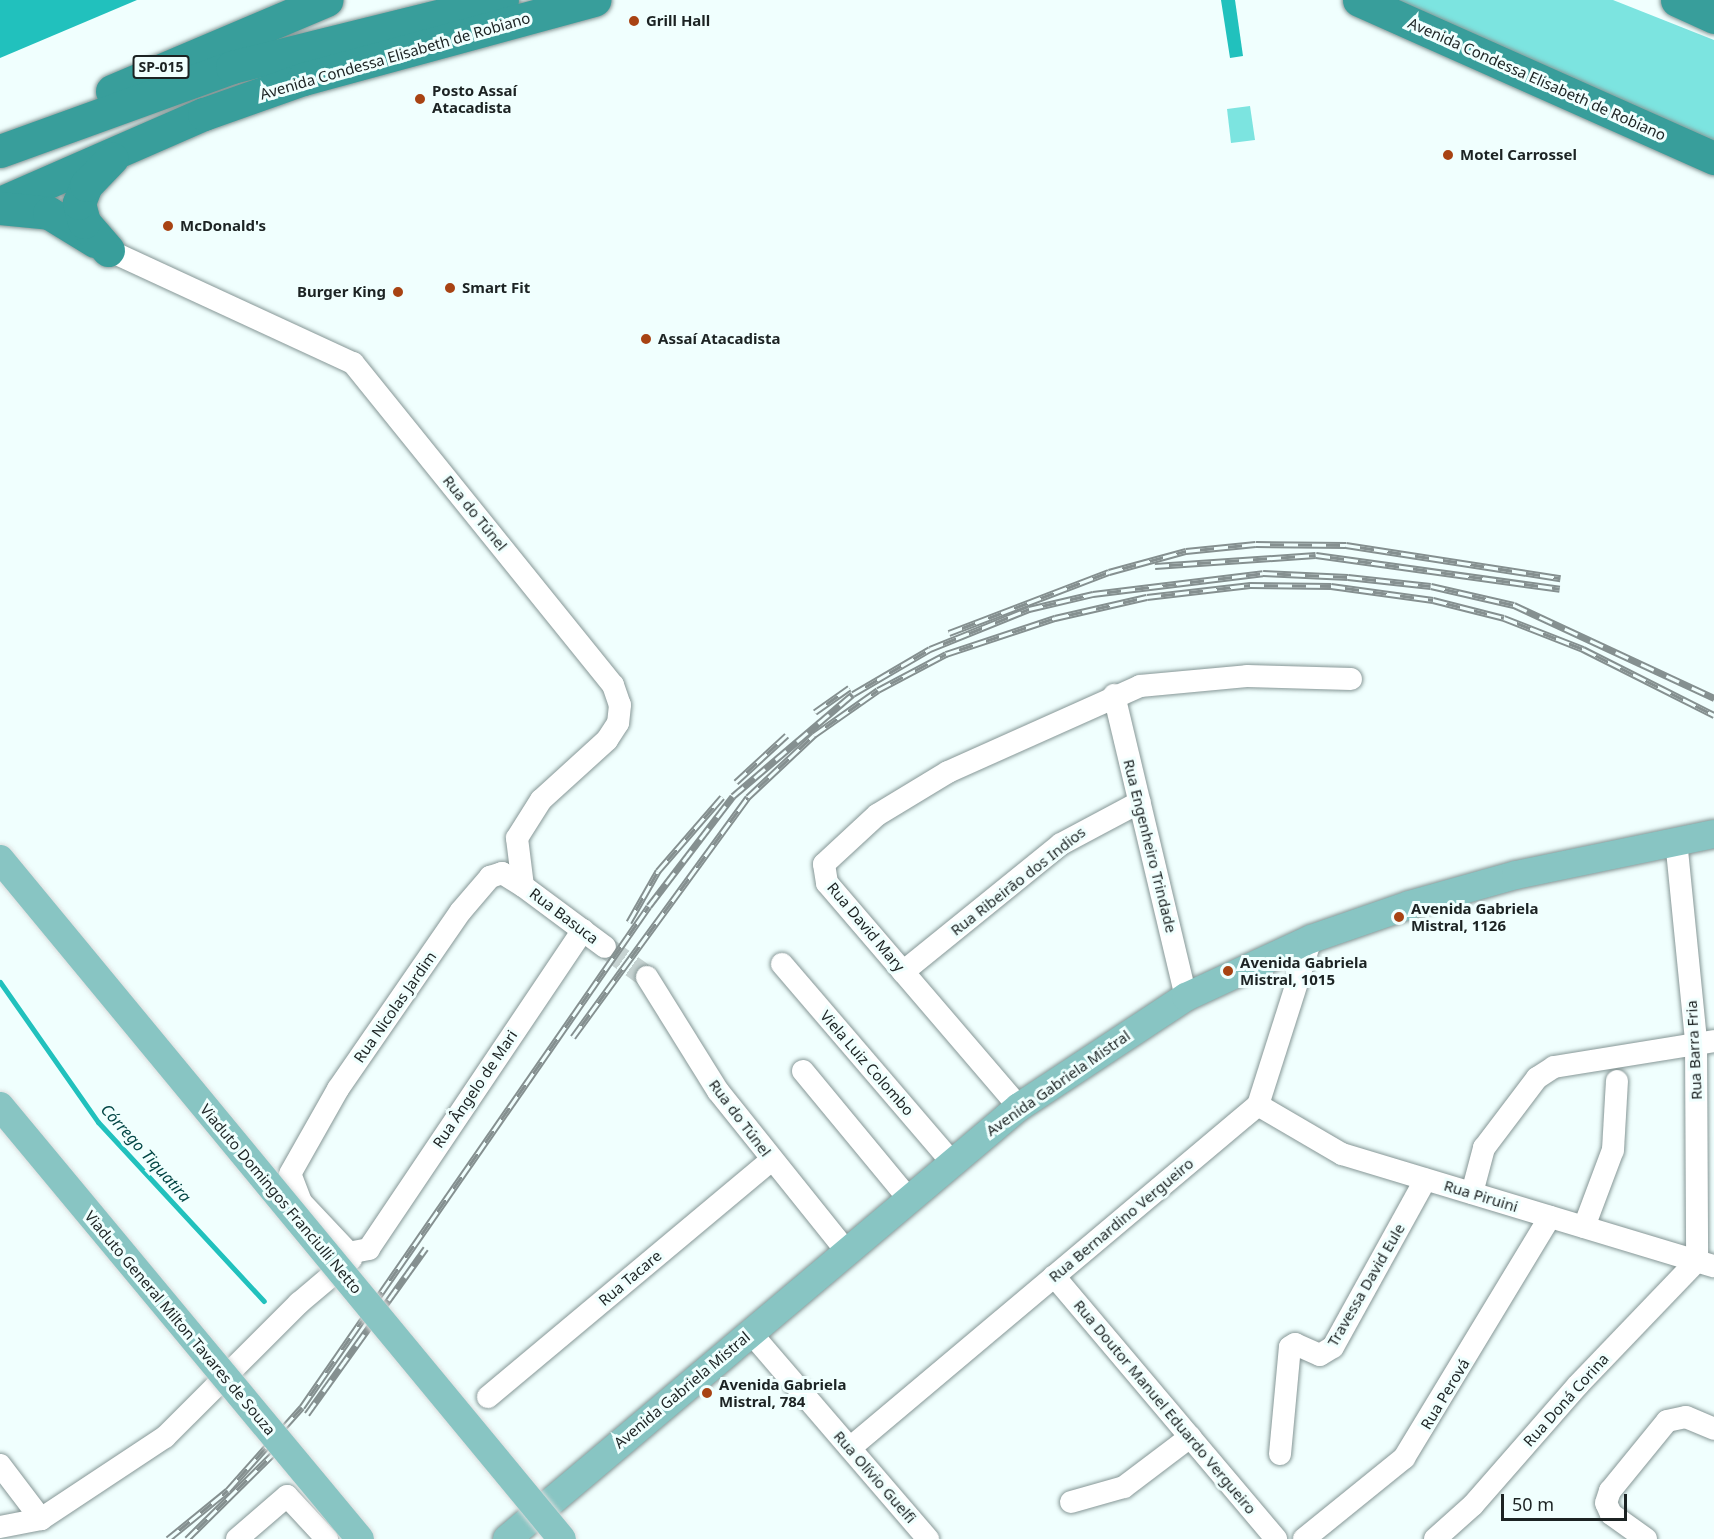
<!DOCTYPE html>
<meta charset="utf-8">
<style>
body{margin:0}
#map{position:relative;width:1714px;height:1539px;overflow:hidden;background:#f0fffe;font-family:"Noto Sans",sans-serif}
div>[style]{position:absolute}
.green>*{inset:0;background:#7ce4e0}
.water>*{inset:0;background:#21c1bd}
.stream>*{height:5px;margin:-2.5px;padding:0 2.5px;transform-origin:2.5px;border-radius:2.5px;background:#21c1bd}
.minor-tunnel>*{height:22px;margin-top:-11px;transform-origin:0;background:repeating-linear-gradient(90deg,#c6d3d2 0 22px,transparent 0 33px)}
.roads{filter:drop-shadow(0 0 2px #869796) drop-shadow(0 0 2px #869796)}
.minor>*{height:22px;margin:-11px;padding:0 11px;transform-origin:11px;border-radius:11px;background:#fff}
.major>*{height:28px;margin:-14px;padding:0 14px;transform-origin:14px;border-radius:14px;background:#88c5c3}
.highway>*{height:33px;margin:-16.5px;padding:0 16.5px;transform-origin:16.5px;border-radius:16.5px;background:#389e9b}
.rail>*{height:7px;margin-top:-3.5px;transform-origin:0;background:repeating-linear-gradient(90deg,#f0fffe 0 14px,#859090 0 28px);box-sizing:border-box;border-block:2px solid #859090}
.bridges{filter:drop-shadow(0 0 2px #dbdcdc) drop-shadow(0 0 2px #dbdcdc)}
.major-bridge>*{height:28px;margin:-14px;padding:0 14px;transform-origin:14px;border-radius:14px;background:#88c5c3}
.dots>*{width:16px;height:16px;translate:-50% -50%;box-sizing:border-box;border:3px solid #f0fffe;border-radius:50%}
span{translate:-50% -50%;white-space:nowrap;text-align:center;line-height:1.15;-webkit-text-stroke:6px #f0fffe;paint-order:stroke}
.shield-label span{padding:2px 4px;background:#f0fffe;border:2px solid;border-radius:4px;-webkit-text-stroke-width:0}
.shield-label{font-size:14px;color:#1c2323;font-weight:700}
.poi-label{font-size:15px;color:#1c2323;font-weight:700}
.left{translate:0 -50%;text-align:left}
.right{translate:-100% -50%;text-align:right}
.street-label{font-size:15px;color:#1c2323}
.water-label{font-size:16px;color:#024645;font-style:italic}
.scale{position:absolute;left:1501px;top:1494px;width:126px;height:27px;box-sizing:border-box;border:3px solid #1c2323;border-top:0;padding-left:8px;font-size:18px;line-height:21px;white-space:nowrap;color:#1c2323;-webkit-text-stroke:4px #f0fffe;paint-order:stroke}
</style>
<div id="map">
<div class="green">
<i style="clip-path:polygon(1391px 0,1613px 0,1714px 40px,1714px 144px)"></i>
<i style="clip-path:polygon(1250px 106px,1255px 140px,1231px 143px,1227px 109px)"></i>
</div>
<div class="water">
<i style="clip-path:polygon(0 0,137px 0,0 58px)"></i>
<i style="clip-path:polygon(1221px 0,1235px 0,1243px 56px,1230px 58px)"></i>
</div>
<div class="stream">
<i style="left:0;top:982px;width:171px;rotate:55deg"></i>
<i style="left:98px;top:1122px;width:244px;rotate:47.2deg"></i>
</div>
<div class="minor-tunnel">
<i style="left:605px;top:947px;width:52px;rotate:35.5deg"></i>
</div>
<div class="roads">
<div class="minor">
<i style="left:108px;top:250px;width:270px;rotate:24.8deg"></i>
<i style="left:353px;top:363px;width:414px;rotate:51.1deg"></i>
<i style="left:613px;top:685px;width:21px;rotate:71deg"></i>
<i style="left:620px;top:705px;width:18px;rotate:96deg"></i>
<i style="left:618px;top:723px;width:20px;rotate:123deg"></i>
<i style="left:607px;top:740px;width:89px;rotate:137.7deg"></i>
<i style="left:541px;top:800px;width:45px;rotate:122.3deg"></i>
<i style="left:517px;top:838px;width:48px;rotate:82.9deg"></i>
<i style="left:1114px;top:695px;width:310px;rotate:76.6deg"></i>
<i style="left:1676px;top:840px;width:202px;rotate:84.3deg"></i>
<i style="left:1696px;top:1041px;width:220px;rotate:89.7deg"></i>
<i style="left:583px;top:930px;width:384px;rotate:123.9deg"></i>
<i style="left:369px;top:1249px;width:20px;rotate:169deg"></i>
<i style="left:349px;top:1253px;width:70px;rotate:-133.3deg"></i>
<i style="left:301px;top:1202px;width:30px;rotate:-111deg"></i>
<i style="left:290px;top:1174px;width:98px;rotate:-60.5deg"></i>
<i style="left:338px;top:1089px;width:216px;rotate:-55.4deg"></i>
<i style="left:461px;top:911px;width:45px;rotate:-49.5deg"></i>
<i style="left:490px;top:877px;width:13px;rotate:-18deg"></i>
<i style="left:502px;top:873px;width:25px;rotate:32deg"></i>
<i style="left:523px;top:886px;width:102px;rotate:36.6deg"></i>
<i style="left:782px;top:964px;width:261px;rotate:49.4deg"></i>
<i style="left:903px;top:972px;width:203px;rotate:-39deg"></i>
<i style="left:1061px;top:844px;width:89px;rotate:-28deg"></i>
<i style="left:647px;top:977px;width:134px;rotate:58.1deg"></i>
<i style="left:718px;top:1091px;width:205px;rotate:51.3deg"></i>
<i style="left:803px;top:1071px;width:166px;rotate:50.4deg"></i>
<i style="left:1258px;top:1105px;width:97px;rotate:30.3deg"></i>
<i style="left:1342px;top:1154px;width:388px;rotate:16.8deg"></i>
<i style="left:1019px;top:1107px;width:295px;rotate:-130.6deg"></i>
<i style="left:827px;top:883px;width:19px;rotate:-99deg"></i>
<i style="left:824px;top:864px;width:72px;rotate:-42.8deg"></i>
<i style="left:877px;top:815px;width:83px;rotate:-31.2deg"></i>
<i style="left:948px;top:772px;width:210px;rotate:-24.1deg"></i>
<i style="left:1140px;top:686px;width:107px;rotate:-5.3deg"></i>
<i style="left:1247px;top:676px;width:104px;rotate:1.7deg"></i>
<i style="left:1472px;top:1193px;width:47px;rotate:-75.1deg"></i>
<i style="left:1484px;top:1148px;width:88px;rotate:-52.9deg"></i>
<i style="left:1537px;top:1078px;width:20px;rotate:-33deg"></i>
<i style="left:1554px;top:1067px;width:162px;rotate:-9.2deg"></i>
<i style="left:1584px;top:1227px;width:82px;rotate:-69.4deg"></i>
<i style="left:1613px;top:1150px;width:69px;rotate:-86.7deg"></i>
<i style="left:1054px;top:1276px;width:344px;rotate:49.8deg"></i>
<i style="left:750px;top:1332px;width:273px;rotate:49.3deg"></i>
<i style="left:488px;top:1397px;width:369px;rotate:-39.9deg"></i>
<i style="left:850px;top:1448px;width:533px;rotate:-40.05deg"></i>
<i style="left:1258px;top:1105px;width:174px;rotate:-72.3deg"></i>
<i style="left:1280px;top:1454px;width:107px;rotate:-84.7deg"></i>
<i style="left:1290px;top:1347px;width:6px;rotate:-31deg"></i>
<i style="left:1295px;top:1344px;width:27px;rotate:24deg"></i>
<i style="left:1320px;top:1355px;width:15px;rotate:-32deg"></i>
<i style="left:1333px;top:1347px;width:191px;rotate:-61.1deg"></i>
<i style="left:0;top:1465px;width:68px;rotate:52.8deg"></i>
<i style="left:1071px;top:1502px;width:55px;rotate:-15.8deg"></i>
<i style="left:1124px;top:1487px;width:83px;rotate:-37.1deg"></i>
<i style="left:0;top:1527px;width:42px;rotate:-11deg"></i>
<i style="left:41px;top:1519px;width:149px;rotate:-33.5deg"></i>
<i style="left:165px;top:1437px;width:190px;rotate:-45deg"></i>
<i style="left:299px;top:1303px;width:68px;rotate:-40.2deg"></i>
<i style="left:237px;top:1539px;width:66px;rotate:-40.7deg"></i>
<i style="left:287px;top:1496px;width:59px;rotate:47.1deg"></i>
<i style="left:1304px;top:1539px;width:129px;rotate:-39deg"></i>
<i style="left:1404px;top:1458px;width:282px;rotate:-58.8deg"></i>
<i style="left:1435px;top:1539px;width:51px;rotate:-41.8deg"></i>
<i style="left:1473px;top:1505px;width:159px;rotate:-48.8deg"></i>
<i style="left:1578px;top:1385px;width:172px;rotate:-46.2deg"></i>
<i style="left:1646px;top:1539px;width:43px;rotate:-144.5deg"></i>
<i style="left:1611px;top:1514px;width:12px;rotate:-114deg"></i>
<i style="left:1606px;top:1503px;width:13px;rotate:-72deg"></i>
<i style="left:1610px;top:1491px;width:90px;rotate:-50.8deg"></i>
<i style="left:1667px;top:1421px;width:19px;rotate:-12deg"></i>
<i style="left:1686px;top:1417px;width:30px;rotate:23deg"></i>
</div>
<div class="major">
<i style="left:507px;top:1539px;width:670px;rotate:-40.16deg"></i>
<i style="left:1019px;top:1107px;width:200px;rotate:-33.4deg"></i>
<i style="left:1186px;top:997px;width:138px;rotate:-24.9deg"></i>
<i style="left:1311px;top:939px;width:104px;rotate:-19.1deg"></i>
<i style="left:1409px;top:905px;width:111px;rotate:-15.7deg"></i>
<i style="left:1516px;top:875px;width:202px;rotate:-11.7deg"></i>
</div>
<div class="highway">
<i style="left:1359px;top:0;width:389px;rotate:24deg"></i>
<i style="left:1677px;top:0;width:41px;rotate:24.7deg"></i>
<i style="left:112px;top:91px;width:233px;rotate:-23deg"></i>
<i style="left:0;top:151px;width:247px;rotate:-19.9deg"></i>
<i style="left:232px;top:67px;width:278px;rotate:-13.9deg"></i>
<i style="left:0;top:203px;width:223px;rotate:-23.6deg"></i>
<i style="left:204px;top:114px;width:105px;rotate:-19.5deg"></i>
<i style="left:303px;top:79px;width:302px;rotate:-15.2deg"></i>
<i style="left:0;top:208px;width:49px;rotate:5.8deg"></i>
<i style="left:49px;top:213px;width:54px;rotate:31.3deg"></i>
<i style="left:108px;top:250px;width:37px;rotate:-131deg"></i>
<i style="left:84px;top:222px;width:20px;rotate:-105deg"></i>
<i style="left:79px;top:203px;width:19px;rotate:-69deg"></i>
<i style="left:86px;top:185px;width:37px;rotate:-46deg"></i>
</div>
</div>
<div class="rail">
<i style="left:1155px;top:566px;width:161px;rotate:-3.9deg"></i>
<i style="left:1316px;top:555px;width:246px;rotate:7.9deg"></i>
<i style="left:949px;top:633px;width:171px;rotate:-20.9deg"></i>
<i style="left:1109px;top:572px;width:80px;rotate:-15.3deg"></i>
<i style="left:1186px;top:551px;width:70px;rotate:-5.7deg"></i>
<i style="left:1256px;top:544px;width:90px;rotate:0.6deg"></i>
<i style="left:1346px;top:545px;width:217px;rotate:8.8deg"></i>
<i style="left:815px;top:712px;width:42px;rotate:-35.2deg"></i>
<i style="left:736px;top:782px;width:69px;rotate:-42.7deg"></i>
<i style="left:629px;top:922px;width:59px;rotate:-60.4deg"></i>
<i style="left:658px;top:871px;width:98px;rotate:-49.1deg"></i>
<i style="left:573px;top:1037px;width:297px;rotate:-53.9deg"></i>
<i style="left:748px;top:797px;width:91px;rotate:-43.2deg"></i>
<i style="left:814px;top:735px;width:78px;rotate:-35.1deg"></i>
<i style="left:878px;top:690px;width:77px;rotate:-27.9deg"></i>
<i style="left:946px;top:654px;width:115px;rotate:-18.3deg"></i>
<i style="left:1055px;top:618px;width:94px;rotate:-12.9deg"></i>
<i style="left:1147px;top:597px;width:104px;rotate:-6.6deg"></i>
<i style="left:1250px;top:585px;width:81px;rotate:0.7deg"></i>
<i style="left:1331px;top:586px;width:103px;rotate:7.8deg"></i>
<i style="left:1433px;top:600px;width:73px;rotate:14.2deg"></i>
<i style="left:1504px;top:618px;width:85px;rotate:21.4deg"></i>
<i style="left:1583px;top:649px;width:147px;rotate:26.7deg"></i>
<i style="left:307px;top:1414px;width:204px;rotate:-54.4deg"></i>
<i style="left:168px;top:1539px;width:77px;rotate:-39.2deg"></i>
<i style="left:228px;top:1490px;width:111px;rotate:-48.3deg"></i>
<i style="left:302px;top:1407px;width:609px;rotate:-55.29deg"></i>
<i style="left:649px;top:906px;width:138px;rotate:-52.6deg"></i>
<i style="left:733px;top:796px;width:157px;rotate:-40.4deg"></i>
<i style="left:853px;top:694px;width:89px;rotate:-30.3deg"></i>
<i style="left:930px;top:649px;width:107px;rotate:-22deg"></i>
<i style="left:1029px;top:609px;width:66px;rotate:-13.2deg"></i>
<i style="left:1093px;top:594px;width:171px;rotate:-7deg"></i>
<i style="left:1263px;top:573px;width:85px;rotate:2.7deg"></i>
<i style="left:1348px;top:577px;width:83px;rotate:6.2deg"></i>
<i style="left:1431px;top:586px;width:85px;rotate:12.9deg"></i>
<i style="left:1514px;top:605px;width:221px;rotate:24.9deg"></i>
<i style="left:187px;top:1539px;width:120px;rotate:-44.7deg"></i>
</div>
<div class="bridges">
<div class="major-bridge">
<i style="left:0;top:859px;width:882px;rotate:50.43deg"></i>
<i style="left:0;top:1106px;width:563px;rotate:50.26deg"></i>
</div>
</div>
<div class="dots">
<i style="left:634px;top:21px;background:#a84313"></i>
<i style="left:420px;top:99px;background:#a84313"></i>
<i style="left:1448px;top:155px;background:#a84313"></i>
<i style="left:168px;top:226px;background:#a84313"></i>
<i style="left:450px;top:288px;background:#a84313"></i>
<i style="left:398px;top:292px;background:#a84313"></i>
<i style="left:646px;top:339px;background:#a84313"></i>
<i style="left:1399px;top:917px;background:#a84313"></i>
<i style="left:1228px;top:971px;background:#a84313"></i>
<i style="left:707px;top:1393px;background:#a84313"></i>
</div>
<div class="shield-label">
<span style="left:161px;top:67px">SP-015</span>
</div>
<div class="poi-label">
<span class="left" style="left:646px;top:21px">Grill Hall</span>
<span class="left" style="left:432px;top:99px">Posto Assaí<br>Atacadista</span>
<span class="left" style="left:1460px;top:155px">Motel Carrossel</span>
<span class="left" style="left:180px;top:226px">McDonald's</span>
<span class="left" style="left:462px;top:288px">Smart Fit</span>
<span class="right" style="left:386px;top:292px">Burger King</span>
<span class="left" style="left:658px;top:339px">Assaí Atacadista</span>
<span class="left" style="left:1411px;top:917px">Avenida Gabriela<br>Mistral, 1126</span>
<span class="left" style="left:1240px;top:971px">Avenida Gabriela<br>Mistral, 1015</span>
<span class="left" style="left:719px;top:1393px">Avenida Gabriela<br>Mistral, 784</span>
</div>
<div class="street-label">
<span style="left:395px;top:56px;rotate:-16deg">Avenida Condessa Elisabeth de Robiano</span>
<span style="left:1537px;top:79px;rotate:24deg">Avenida Condessa Elisabeth de Robiano</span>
<span style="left:475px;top:513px;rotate:51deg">Rua do Túnel</span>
<span style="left:1150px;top:846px;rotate:76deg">Rua Engenheiro Trindade</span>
<span style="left:1018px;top:881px;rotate:-38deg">Rua Ribeirão dos Indios</span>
<span style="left:564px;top:916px;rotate:37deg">Rua Basuca</span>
<span style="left:866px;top:927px;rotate:50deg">Rua David Mary</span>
<span style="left:395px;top:1007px;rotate:-55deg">Rua Nicolas Jardim</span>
<span style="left:1694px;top:1050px;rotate:-93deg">Rua Barra Fria</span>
<span style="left:867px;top:1063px;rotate:49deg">Viela Luiz Colombo</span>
<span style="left:1058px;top:1083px;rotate:-35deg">Avenida Gabriela Mistral</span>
<span style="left:475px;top:1089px;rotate:-56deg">Rua Ângelo de Mari</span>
<span style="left:740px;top:1118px;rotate:53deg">Rua do Túnel</span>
<span style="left:1481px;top:1196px;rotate:17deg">Rua Piruini</span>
<span style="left:281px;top:1199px;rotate:50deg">Viaduto Domingos Franciulli Netto</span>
<span style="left:1121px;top:1220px;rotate:-40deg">Rua Bernardino Vergueiro</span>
<span style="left:630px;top:1278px;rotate:-40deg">Rua Tacare</span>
<span style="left:1366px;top:1285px;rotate:-60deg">Travessa David Eule</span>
<span style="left:180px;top:1323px;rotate:50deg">Viaduto General Milton Tavares de Souza</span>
<span style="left:682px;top:1390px;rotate:-40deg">Avenida Gabriela Mistral</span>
<span style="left:1445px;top:1394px;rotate:-59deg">Rua Perová</span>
<span style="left:1566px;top:1400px;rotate:-48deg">Rua Doná Corina</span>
<span style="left:1165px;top:1407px;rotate:50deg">Rua Doutor Manuel Eduardo Vergueiro</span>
<span style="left:875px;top:1477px;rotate:49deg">Rua Olívio Guelfi</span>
</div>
<div class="water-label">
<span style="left:146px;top:1153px;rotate:48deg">Córrego Tiquatira</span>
</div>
<div class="scale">50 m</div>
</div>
